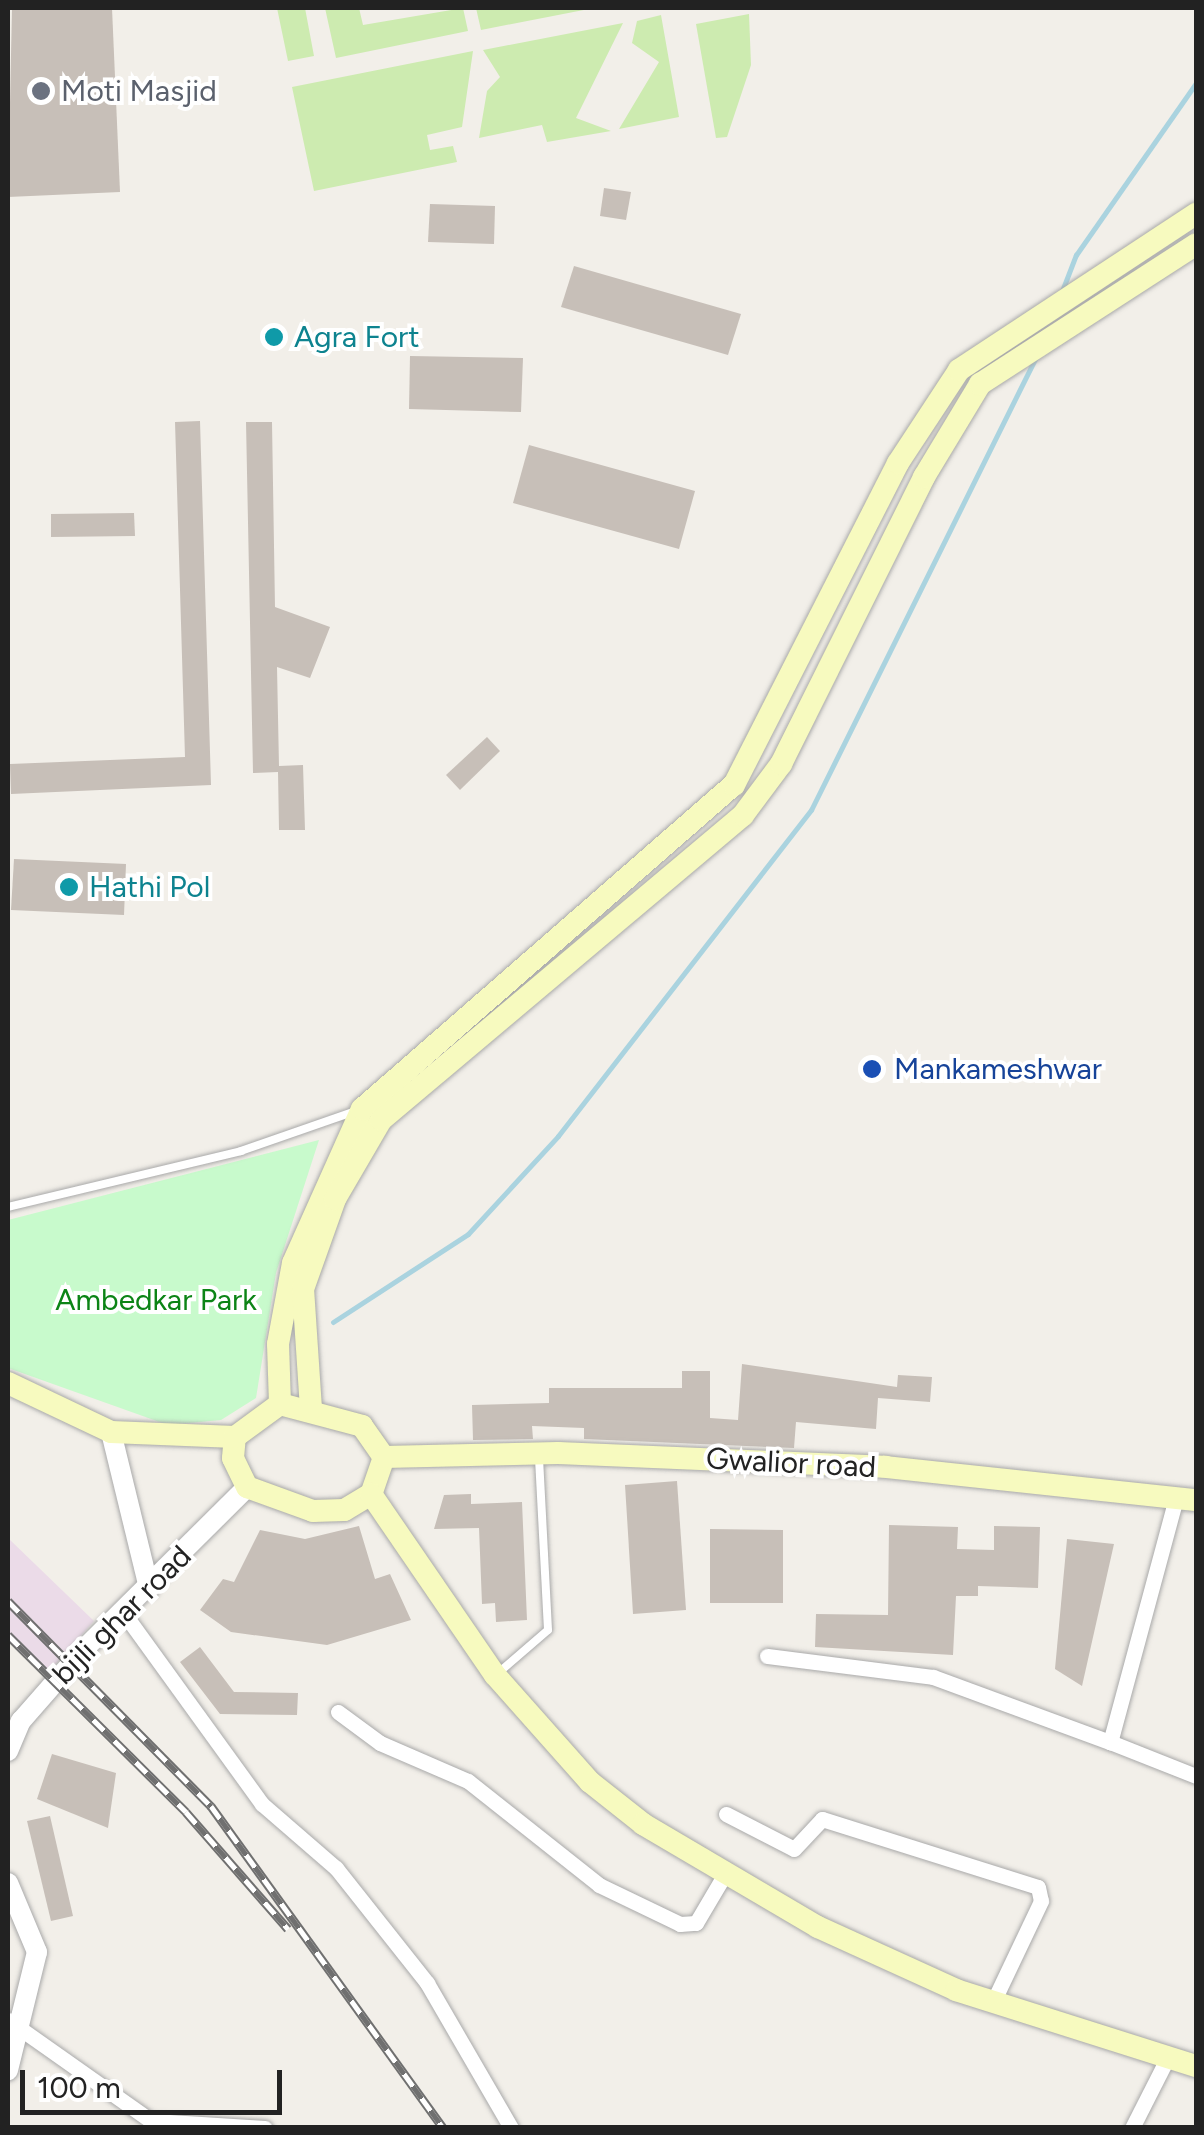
<!DOCTYPE html>
<style>
body{margin:0}
#map{position:relative;width:1204px;height:2135px;overflow:hidden;background:#f2efe9;font-family:Figtree,sans-serif}
div>[style]{position:absolute}
.industrial>*{inset:0;background:#ebdbe8}
.grass>*{inset:0;background:#cdebb0}
.park>*{inset:0;background:#c8facc}
.stream>*{height:5px;margin:-2.5px;padding:0 2.5px;transform-origin:2.5px;border-radius:2.5px;background:#aad3df}
.building>*{inset:0;background:#c7bfb8}
.roads{filter:drop-shadow(0 0 2px #a9a9a9) drop-shadow(0 0 2px #a9a9a9)}
.service>*{height:8px;margin:-4px;padding:0 4px;transform-origin:4px;border-radius:4px;background:#fff}
.minor>*{height:15px;margin:-7.5px;padding:0 7.5px;transform-origin:7.5px;border-radius:7.5px;background:#fff}
.tertiary>*{height:20px;margin:-10px;padding:0 10px;transform-origin:10px;border-radius:10px;background:#fff}
.secondary>*{height:22px;margin:-11px;padding:0 11px;transform-origin:11px;border-radius:11px;background:#f7fabf}
.rail>*{height:9px;margin-top:-4.5px;transform-origin:0;background:repeating-linear-gradient(90deg,#fff 0 15px,#707070 0 30px);box-sizing:border-box;border-block:2px solid #707070}
.dots>*{width:28px;height:28px;translate:-50% -50%;box-sizing:border-box;border:5px solid #fff;border-radius:50%}
span{translate:-50% -50%;white-space:nowrap;text-align:center;line-height:1.15;-webkit-text-stroke:8px #fff;paint-order:stroke}
.worship-label{font-size:30px;color:#5b616d}
.left{translate:0 -50%;text-align:left}
.culture-label{font-size:30px;color:#0d838f}
.transit-label{font-size:30px;color:#164399}
.park-label{font-size:30px;color:#0c8416}
.street-label{font-size:30px;color:#222}
.frame{position:absolute;inset:0;border:10px solid #222;pointer-events:none}
.scale{position:absolute;left:20px;top:2070px;width:262px;height:45px;box-sizing:border-box;border:5px solid #222;border-top:0;padding-left:12px;font-size:30px;line-height:35px;white-space:nowrap;color:#222;-webkit-text-stroke:8px #fff;paint-order:stroke}
</style>
<div id="map">
<div class="industrial">
<i style="clip-path:polygon(8px 1538px,94px 1621px,46px 1675px,8px 1641px)"></i>
</div>
<div class="grass">
<i style="clip-path:polygon(277px 8px,305px 8px,314px 56px,288px 61px)"></i>
<i style="clip-path:polygon(325px 8px,359px 8px,363px 25px,463px 8px,468px 31px,336px 58px)"></i>
<i style="clip-path:polygon(476px 8px,594px 8px,481px 30px)"></i>
<i style="clip-path:polygon(749px 14px,751px 65px,727px 137px,716px 138px,696px 24px)"></i>
<i style="clip-path:polygon(661px 15px,679px 117px,619px 129px,659px 62px,632px 43px,637px 21px)"></i>
<i style="clip-path:polygon(623px 23px,576px 118px,611px 131px,547px 142px,542px 125px,479px 138px,487px 91px,500px 77px,483px 50px)"></i>
<i style="clip-path:polygon(473px 51px,462px 127px,427px 135px,430px 150px,453px 146px,457px 162px,314px 191px,292px 87px)"></i>
</div>
<div class="park">
<i style="clip-path:polygon(319px 1140px,276px 1273px,256px 1398px,221px 1420px,168px 1425px,8px 1368px,8px 1220px)"></i>
</div>
<div class="stream">
<i style="left:1062px;top:291px;width:39px;rotate:-69deg"></i>
<i style="left:1076px;top:255px;width:210px;rotate:-55.1deg"></i>
<i style="left:333px;top:1322px;width:161px;rotate:-33.1deg"></i>
<i style="left:468px;top:1234px;width:133px;rotate:-47.4deg"></i>
<i style="left:558px;top:1136px;width:413px;rotate:-52.2deg"></i>
<i style="left:811px;top:810px;width:506px;rotate:-63.59deg"></i>
</div>
<div class="building">
<i style="clip-path:polygon(12px 8px,112px 8px,120px 192px,8px 197px)"></i>
<i style="clip-path:polygon(604px 188px,631px 192px,626px 220px,600px 216px)"></i>
<i style="clip-path:polygon(430px 204px,495px 206px,494px 244px,428px 242px)"></i>
<i style="clip-path:polygon(574px 266px,741px 314px,728px 355px,561px 307px)"></i>
<i style="clip-path:polygon(410px 356px,523px 358px,521px 412px,409px 409px)"></i>
<i style="clip-path:polygon(200px 421px,211px 785px,11px 794px,10px 764px,185px 757px,175px 422px)"></i>
<i style="clip-path:polygon(246px 422px,272px 422px,275px 607px,330px 627px,310px 678px,277px 667px,279px 766px,303px 765px,305px 830px,279px 830px,278px 772px,253px 773px)"></i>
<i style="clip-path:polygon(529px 445px,695px 491px,679px 549px,513px 503px)"></i>
<i style="clip-path:polygon(134px 513px,135px 536px,51px 537px,51px 514px)"></i>
<i style="clip-path:polygon(487px 737px,500px 751px,460px 790px,446px 775px)"></i>
<i style="clip-path:polygon(14px 859px,126px 864px,124px 915px,11px 910px)"></i>
<i style="clip-path:polygon(742px 1364px,897px 1387px,898px 1375px,932px 1377px,930px 1402px,878px 1398px,876px 1429px,796px 1422px,794px 1448px,584px 1439px,584px 1428px,532px 1426px,533px 1439px,473px 1440px,472px 1405px,549px 1403px,549px 1388px,682px 1388px,682px 1371px,710px 1371px,710px 1418px,738px 1420px)"></i>
<i style="clip-path:polygon(677px 1481px,686px 1610px,633px 1614px,625px 1485px)"></i>
<i style="clip-path:polygon(471px 1494px,471px 1504px,522px 1502px,527px 1620px,496px 1622px,495px 1603px,482px 1604px,479px 1528px,434px 1529px,444px 1495px)"></i>
<i style="clip-path:polygon(889px 1525px,958px 1527px,957px 1549px,994px 1550px,994px 1526px,1040px 1527px,1038px 1588px,978px 1586px,978px 1596px,956px 1596px,953px 1655px,815px 1647px,816px 1614px,888px 1615px)"></i>
<i style="clip-path:polygon(359px 1526px,375px 1579px,390px 1574px,411px 1620px,327px 1645px,231px 1632px,200px 1610px,223px 1579px,234px 1582px,260px 1530px,305px 1539px)"></i>
<i style="clip-path:polygon(710px 1529px,783px 1530px,783px 1603px,710px 1603px)"></i>
<i style="clip-path:polygon(1067px 1539px,1114px 1544px,1082px 1686px,1055px 1669px)"></i>
<i style="clip-path:polygon(200px 1647px,234px 1692px,298px 1693px,297px 1715px,220px 1714px,180px 1662px)"></i>
<i style="clip-path:polygon(52px 1754px,116px 1773px,108px 1828px,37px 1799px)"></i>
<i style="clip-path:polygon(50px 1816px,73px 1916px,51px 1921px,27px 1821px)"></i>
</div>
<div class="roads">
<div class="service">
<i style="left:8px;top:1207px;width:240px;rotate:-13.5deg"></i>
<i style="left:241px;top:1151px;width:119px;rotate:-19.2deg"></i>
<i style="left:497px;top:1674px;width:67px;rotate:-40.8deg"></i>
<i style="left:548px;top:1630px;width:172px;rotate:-93deg"></i>
</div>
<div class="minor">
<i style="left:1176px;top:1498px;width:253px;rotate:105.1deg"></i>
<i style="left:1110px;top:1742px;width:92px;rotate:21.6deg"></i>
<i style="left:123px;top:1612px;width:237px;rotate:54.1deg"></i>
<i style="left:262px;top:1804px;width:98px;rotate:40.9deg"></i>
<i style="left:336px;top:1868px;width:147px;rotate:51.6deg"></i>
<i style="left:427px;top:1983px;width:168px;rotate:59.9deg"></i>
<i style="left:767px;top:1656px;width:167px;rotate:7.2deg"></i>
<i style="left:933px;top:1677px;width:189px;rotate:20.2deg"></i>
<i style="left:338px;top:1712px;width:52px;rotate:36.4deg"></i>
<i style="left:380px;top:1743px;width:96px;rotate:23.4deg"></i>
<i style="left:468px;top:1781px;width:167px;rotate:38.4deg"></i>
<i style="left:599px;top:1885px;width:90px;rotate:25.7deg"></i>
<i style="left:680px;top:1924px;width:16px;rotate:-4deg"></i>
<i style="left:696px;top:1923px;width:57px;rotate:-59.4deg"></i>
<i style="left:726px;top:1814px;width:76px;rotate:27.2deg"></i>
<i style="left:794px;top:1849px;width:41px;rotate:-47deg"></i>
<i style="left:822px;top:1819px;width:226px;rotate:17.5deg"></i>
<i style="left:1038px;top:1887px;width:14px;rotate:78deg"></i>
<i style="left:1041px;top:1901px;width:112px;rotate:115.4deg"></i>
<i style="left:8px;top:2020px;width:187px;rotate:35.2deg"></i>
<i style="left:153px;top:2121px;width:112px;rotate:3.6deg"></i>
<i style="left:1132px;top:2128px;width:80px;rotate:-63.1deg"></i>
</div>
<div class="tertiary">
<i style="left:111px;top:1432px;width:161px;rotate:76.3deg"></i>
<i style="left:8px;top:1751px;width:33px;rotate:-67deg"></i>
<i style="left:21px;top:1721px;width:97px;rotate:-48.8deg"></i>
<i style="left:85px;top:1648px;width:228px;rotate:-44.8deg"></i>
<i style="left:8px;top:1883px;width:75px;rotate:67.2deg"></i>
<i style="left:37px;top:1952px;width:122px;rotate:103.8deg"></i>
</div>
<div class="secondary">
<i style="left:8px;top:1383px;width:114px;rotate:25.4deg"></i>
<i style="left:111px;top:1432px;width:124px;rotate:2.3deg"></i>
<i style="left:280px;top:1404px;width:60px;rotate:-91.9deg"></i>
<i style="left:278px;top:1344px;width:82px;rotate:-79.5deg"></i>
<i style="left:293px;top:1263px;width:169px;rotate:-65.9deg"></i>
<i style="left:362px;top:1109px;width:493px;rotate:-41.1deg"></i>
<i style="left:734px;top:785px;width:361px;rotate:-63deg"></i>
<i style="left:898px;top:463px;width:111px;rotate:-56.7deg"></i>
<i style="left:959px;top:370px;width:284px;rotate:-33.4deg"></i>
<i style="left:280px;top:1404px;width:85px;rotate:15deg"></i>
<i style="left:362px;top:1426px;width:38px;rotate:55deg"></i>
<i style="left:384px;top:1457px;width:39px;rotate:109deg"></i>
<i style="left:371px;top:1494px;width:31px;rotate:149deg"></i>
<i style="left:344px;top:1510px;width:31px;rotate:178deg"></i>
<i style="left:313px;top:1511px;width:70px;rotate:-160deg"></i>
<i style="left:247px;top:1487px;width:32px;rotate:-116deg"></i>
<i style="left:233px;top:1458px;width:21px;rotate:-85deg"></i>
<i style="left:235px;top:1437px;width:56px;rotate:-36.3deg"></i>
<i style="left:311px;top:1409px;width:120px;rotate:-93.8deg"></i>
<i style="left:303px;top:1289px;width:96px;rotate:-70.4deg"></i>
<i style="left:335px;top:1199px;width:91px;rotate:-59.8deg"></i>
<i style="left:381px;top:1120px;width:473px;rotate:-40.1deg"></i>
<i style="left:743px;top:815px;width:64px;rotate:-53.3deg"></i>
<i style="left:781px;top:764px;width:321px;rotate:-63.5deg"></i>
<i style="left:924px;top:477px;width:109px;rotate:-58.9deg"></i>
<i style="left:980px;top:384px;width:257px;rotate:-32.9deg"></i>
<i style="left:384px;top:1457px;width:174px;rotate:-1.3deg"></i>
<i style="left:558px;top:1453px;width:328px;rotate:2.4deg"></i>
<i style="left:886px;top:1467px;width:312px;rotate:6.1deg"></i>
<i style="left:371px;top:1494px;width:219px;rotate:55.6deg"></i>
<i style="left:495px;top:1675px;width:143px;rotate:48.4deg"></i>
<i style="left:590px;top:1782px;width:68px;rotate:38.4deg"></i>
<i style="left:643px;top:1824px;width:203px;rotate:30.5deg"></i>
<i style="left:818px;top:1927px;width:152px;rotate:24.5deg"></i>
<i style="left:956px;top:1990px;width:252px;rotate:17.6deg"></i>
</div>
</div>
<div class="rail">
<i style="left:8px;top:1601px;width:289px;rotate:45.3deg"></i>
<i style="left:211px;top:1806px;width:397px;rotate:54.2deg"></i>
<i style="left:8px;top:1635px;width:251px;rotate:44.8deg"></i>
<i style="left:186px;top:1812px;width:155px;rotate:48.9deg"></i>
</div>
<div class="dots">
<i style="left:41px;top:91px;background:#6b7280"></i>
<i style="left:274px;top:337px;background:#0f9aa8"></i>
<i style="left:69px;top:887px;background:#0f9aa8"></i>
<i style="left:872px;top:1069px;background:#1a4fb4"></i>
</div>
<div class="worship-label">
<span class="left" style="left:61px;top:91px">Moti Masjid</span>
</div>
<div class="culture-label">
<span class="left" style="left:294px;top:337px">Agra Fort</span>
<span class="left" style="left:89px;top:887px">Hathi Pol</span>
</div>
<div class="transit-label">
<span class="left" style="left:894px;top:1069px">Mankameshwar</span>
</div>
<div class="park-label">
<span style="left:156px;top:1300px">Ambedkar Park</span>
</div>
<div class="street-label">
<span style="left:791px;top:1463px;rotate:3deg">Gwalior road</span>
<span style="left:122px;top:1615px;rotate:-45deg">bijli ghar road</span>
</div>
<div class="frame"></div>
<div class="scale">100 m</div>
</div>
